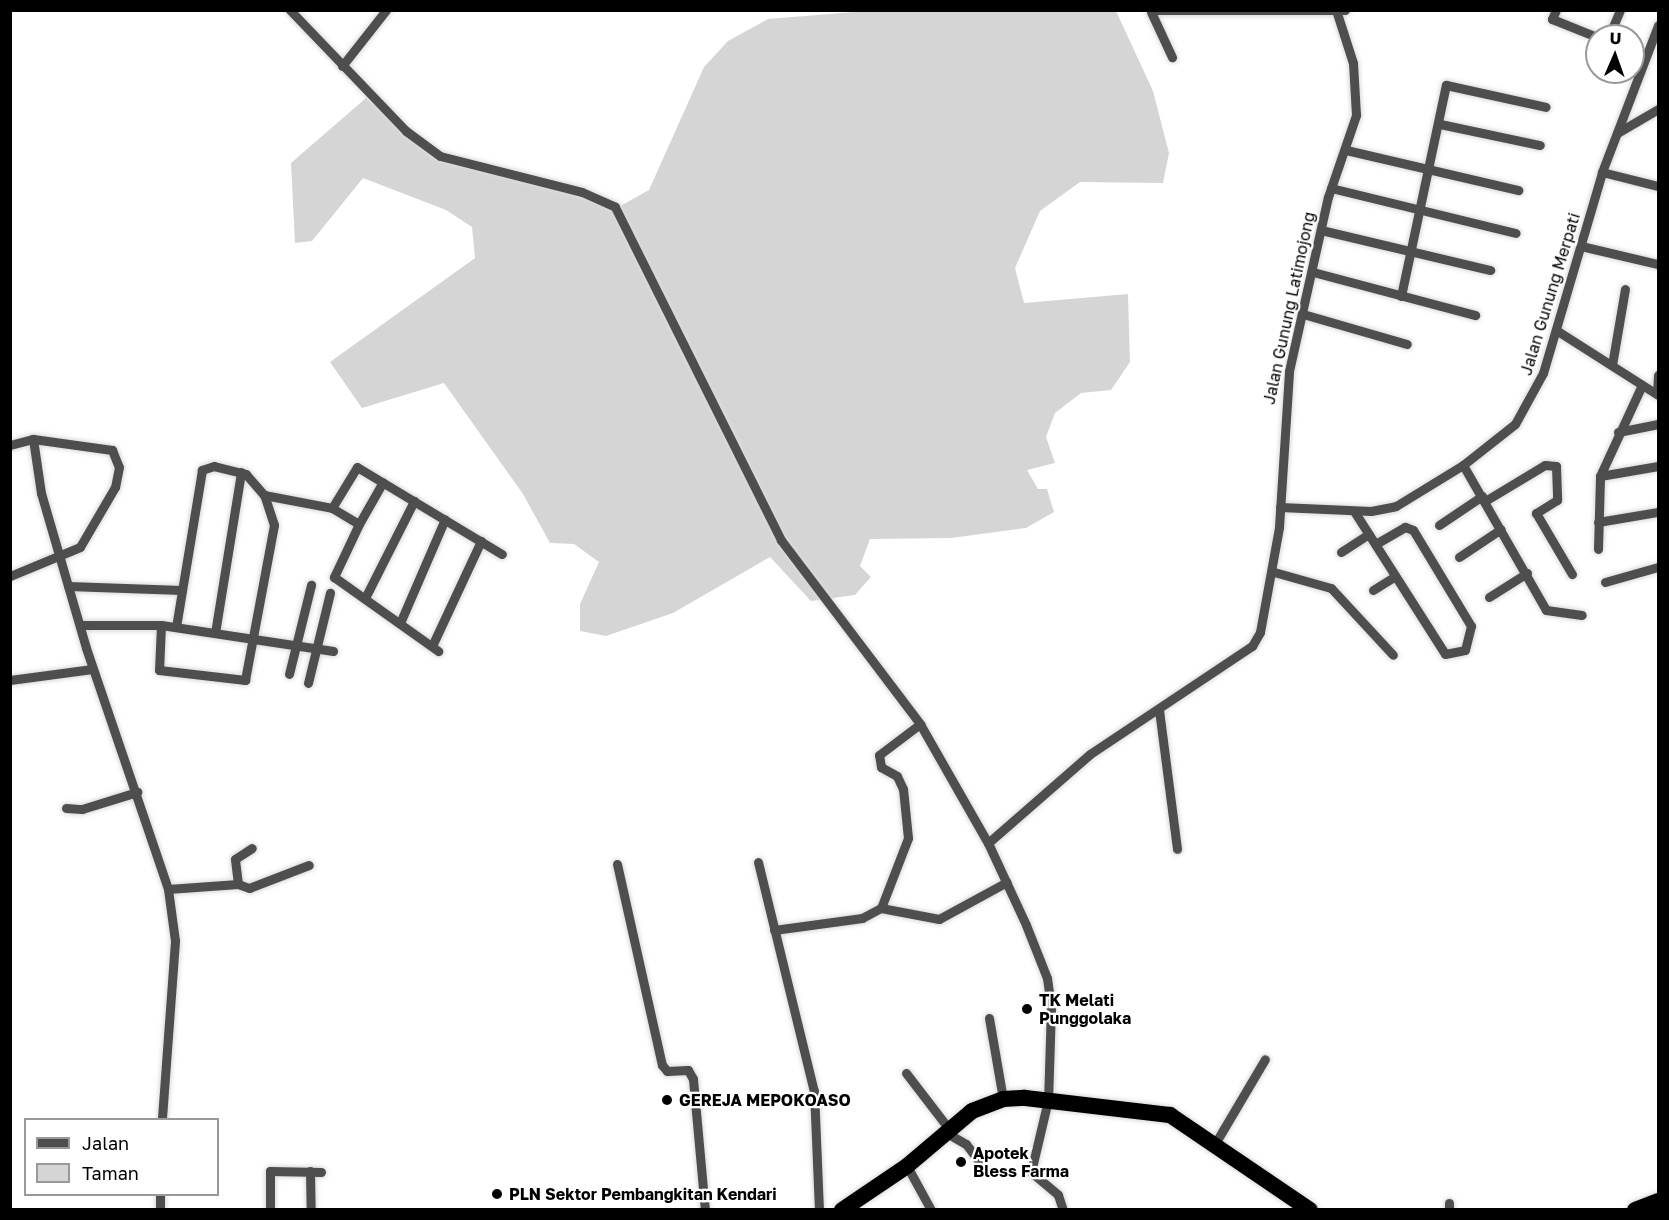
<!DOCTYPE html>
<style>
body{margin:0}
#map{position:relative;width:1669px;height:1220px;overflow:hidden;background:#fff;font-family:"Golos Text",sans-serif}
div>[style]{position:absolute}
.green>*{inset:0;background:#d5d5d5}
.roads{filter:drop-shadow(0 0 2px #dbdbdb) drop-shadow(0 0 2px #dbdbdb)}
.minor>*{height:9px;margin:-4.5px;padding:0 4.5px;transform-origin:4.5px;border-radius:4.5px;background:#4e4e4e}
.trunk>*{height:16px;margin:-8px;padding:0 8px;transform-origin:8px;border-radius:8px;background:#000}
.dots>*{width:16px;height:16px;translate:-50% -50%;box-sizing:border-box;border:3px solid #fff;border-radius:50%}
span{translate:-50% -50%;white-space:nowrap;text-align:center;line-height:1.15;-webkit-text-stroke:4.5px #fff;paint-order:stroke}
.street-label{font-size:16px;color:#000}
.poi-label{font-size:16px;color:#000;font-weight:700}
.left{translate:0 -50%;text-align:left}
.frame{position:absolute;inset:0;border:12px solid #000;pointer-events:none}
.legend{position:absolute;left:24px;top:1118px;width:195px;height:78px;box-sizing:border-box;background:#fff;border:2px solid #999;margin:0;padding:8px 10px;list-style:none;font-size:18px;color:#000}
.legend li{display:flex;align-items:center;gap:12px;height:30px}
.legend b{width:30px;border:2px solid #999}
.north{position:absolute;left:1585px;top:24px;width:60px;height:60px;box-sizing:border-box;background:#fff;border:2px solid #999;border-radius:50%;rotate:2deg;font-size:16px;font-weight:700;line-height:24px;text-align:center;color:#000}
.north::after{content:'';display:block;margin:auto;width:21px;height:27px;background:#000;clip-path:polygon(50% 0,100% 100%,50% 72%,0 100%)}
</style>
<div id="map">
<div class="green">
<i style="clip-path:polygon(879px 10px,1116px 11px,1153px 91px,1169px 153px,1163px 183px,1080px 182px,1040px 211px,1015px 268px,1024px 303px,1128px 294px,1130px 362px,1111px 390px,1081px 393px,1055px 413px,1046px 437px,1055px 463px,1027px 470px,1038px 489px,1047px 489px,1054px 512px,1026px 528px,951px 538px,870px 539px,860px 566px,871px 577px,855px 595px,811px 601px,770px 557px,673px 613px,606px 636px,580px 631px,580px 604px,599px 562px,574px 544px,550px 543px,523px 494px,444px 383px,362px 408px,330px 362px,475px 258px,472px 227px,446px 210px,363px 178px,312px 241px,295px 243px,291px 163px,366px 98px,439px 159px,582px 196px,613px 210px,649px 190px,704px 67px,728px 41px,768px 19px)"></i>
</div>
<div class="roads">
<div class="minor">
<i style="left:290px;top:10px;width:168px;rotate:46.2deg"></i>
<i style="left:406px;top:131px;width:42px;rotate:36.3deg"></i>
<i style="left:440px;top:156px;width:146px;rotate:14.2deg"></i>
<i style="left:582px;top:192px;width:36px;rotate:24deg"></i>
<i style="left:615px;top:207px;width:372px;rotate:63.5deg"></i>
<i style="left:781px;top:540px;width:231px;rotate:52.9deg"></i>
<i style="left:920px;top:724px;width:137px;rotate:60.3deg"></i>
<i style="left:988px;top:843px;width:90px;rotate:65.1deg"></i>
<i style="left:1026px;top:925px;width:57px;rotate:68.4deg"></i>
<i style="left:1047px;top:978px;width:29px;rotate:82deg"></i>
<i style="left:1051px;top:1007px;width:93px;rotate:91.8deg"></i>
<i style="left:1048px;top:1100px;width:74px;rotate:103.3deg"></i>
<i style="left:1031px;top:1172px;width:35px;rotate:40deg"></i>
<i style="left:1058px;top:1195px;width:16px;rotate:72deg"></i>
<i style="left:1151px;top:10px;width:194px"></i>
<i style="left:1556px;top:10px;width:10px;rotate:114deg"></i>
<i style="left:1552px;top:19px;width:48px;rotate:21.8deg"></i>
<i style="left:1151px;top:12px;width:50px;rotate:65deg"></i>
<i style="left:1609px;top:36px;width:28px;rotate:-67deg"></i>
<i style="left:342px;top:66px;width:71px;rotate:-51.8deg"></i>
<i style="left:1440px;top:124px;width:102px;rotate:11.9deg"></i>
<i style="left:1617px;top:133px;width:48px;rotate:-30.3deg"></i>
<i style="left:1346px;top:150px;width:177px;rotate:13.1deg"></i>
<i style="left:1602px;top:172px;width:58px;rotate:14deg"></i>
<i style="left:1331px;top:188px;width:190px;rotate:13.7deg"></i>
<i style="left:1321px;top:230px;width:174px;rotate:13.3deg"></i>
<i style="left:1581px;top:246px;width:79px;rotate:13.2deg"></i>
<i style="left:1313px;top:272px;width:168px;rotate:14.9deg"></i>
<i style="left:1401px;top:296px;width:216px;rotate:-78deg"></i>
<i style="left:1446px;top:85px;width:102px;rotate:12.4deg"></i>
<i style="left:1303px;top:314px;width:108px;rotate:16.1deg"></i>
<i style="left:1556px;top:330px;width:121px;rotate:32.5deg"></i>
<i style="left:1612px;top:365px;width:77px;rotate:-80.3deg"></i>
<i style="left:1642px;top:385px;width:100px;rotate:114.8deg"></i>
<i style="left:1600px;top:476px;width:59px;rotate:-9.8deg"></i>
<i style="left:1657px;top:394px;width:19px;rotate:-87deg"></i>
<i style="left:1618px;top:432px;width:41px;rotate:-11.3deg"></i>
<i style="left:33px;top:439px;width:55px;rotate:81.6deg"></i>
<i style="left:41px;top:493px;width:161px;rotate:73.8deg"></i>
<i style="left:86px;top:648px;width:255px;rotate:71.2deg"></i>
<i style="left:168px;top:889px;width:52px;rotate:82.3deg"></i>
<i style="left:175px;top:941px;width:179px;rotate:94.2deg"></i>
<i style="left:10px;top:445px;width:24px;rotate:-15deg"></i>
<i style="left:33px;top:439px;width:80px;rotate:7.9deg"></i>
<i style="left:112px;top:450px;width:18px;rotate:68deg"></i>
<i style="left:119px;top:467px;width:20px;rotate:101deg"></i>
<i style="left:115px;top:487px;width:69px;rotate:120.3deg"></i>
<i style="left:80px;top:547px;width:76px;rotate:157.5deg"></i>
<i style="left:1463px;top:465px;width:167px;rotate:60.2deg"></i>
<i style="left:1546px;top:610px;width:36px;rotate:8deg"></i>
<i style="left:264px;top:495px;width:69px;rotate:10.8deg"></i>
<i style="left:332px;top:508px;width:48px;rotate:-58.6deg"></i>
<i style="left:357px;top:467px;width:169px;rotate:31deg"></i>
<i style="left:1485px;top:501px;width:70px;rotate:-31deg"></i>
<i style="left:1545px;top:465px;width:11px;rotate:5deg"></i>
<i style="left:1556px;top:466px;width:34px;rotate:88deg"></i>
<i style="left:1557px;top:500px;width:25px;rotate:148deg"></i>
<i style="left:1536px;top:513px;width:71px;rotate:59.5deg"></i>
<i style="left:1280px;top:507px;width:91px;rotate:2.5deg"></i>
<i style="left:1371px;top:511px;width:25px;rotate:-11deg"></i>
<i style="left:1396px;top:506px;width:79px;rotate:-31.5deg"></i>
<i style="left:1463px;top:465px;width:66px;rotate:-38.3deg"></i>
<i style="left:1515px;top:424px;width:58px;rotate:-61.2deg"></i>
<i style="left:1543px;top:373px;width:209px;rotate:-73.6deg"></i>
<i style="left:1602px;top:172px;width:157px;rotate:-69.1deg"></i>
<i style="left:332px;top:508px;width:31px;rotate:31deg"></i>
<i style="left:359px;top:524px;width:59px;rotate:115.3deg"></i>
<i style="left:334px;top:577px;width:128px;rotate:35.4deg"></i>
<i style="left:1354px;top:511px;width:169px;rotate:57.5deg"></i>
<i style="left:1445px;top:654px;width:20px;rotate:-11deg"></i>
<i style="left:1465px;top:650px;width:25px;rotate:-76deg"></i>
<i style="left:1471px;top:626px;width:112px;rotate:-121.1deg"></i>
<i style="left:1413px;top:530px;width:9px;rotate:-159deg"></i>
<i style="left:1405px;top:527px;width:34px;rotate:150deg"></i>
<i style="left:1598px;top:522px;width:61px;rotate:-9.5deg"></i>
<i style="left:359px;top:524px;width:48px;rotate:-60.3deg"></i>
<i style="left:1439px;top:525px;width:52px;rotate:-34deg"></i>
<i style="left:1598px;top:549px;width:73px;rotate:-88.4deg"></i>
<i style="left:1341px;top:552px;width:33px;rotate:-33deg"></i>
<i style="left:1459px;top:557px;width:50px;rotate:-33.7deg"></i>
<i style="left:1274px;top:572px;width:59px;rotate:15.7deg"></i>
<i style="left:1331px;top:588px;width:91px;rotate:47.2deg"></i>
<i style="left:1605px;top:582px;width:55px;rotate:-15.8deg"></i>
<i style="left:68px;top:586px;width:114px;rotate:2deg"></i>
<i style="left:1373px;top:590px;width:26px;rotate:-32deg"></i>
<i style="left:1489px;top:597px;width:45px;rotate:-32.3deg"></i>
<i style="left:365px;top:598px;width:109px;rotate:-63.2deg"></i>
<i style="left:400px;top:623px;width:113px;rotate:-66.6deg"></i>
<i style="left:80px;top:625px;width:81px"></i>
<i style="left:161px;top:625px;width:174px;rotate:8.6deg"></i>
<i style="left:161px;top:625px;width:45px;rotate:92.5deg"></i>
<i style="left:159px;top:670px;width:87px;rotate:6.6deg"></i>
<i style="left:245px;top:680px;width:158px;rotate:-79.4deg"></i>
<i style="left:274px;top:525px;width:32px;rotate:-108deg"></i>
<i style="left:264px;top:495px;width:28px;rotate:-131deg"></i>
<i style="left:246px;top:474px;width:33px;rotate:-166deg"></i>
<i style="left:214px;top:466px;width:13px;rotate:162deg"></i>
<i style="left:202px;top:470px;width:159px;rotate:99.4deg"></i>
<i style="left:215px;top:633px;width:163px;rotate:-80.8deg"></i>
<i style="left:432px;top:646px;width:116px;rotate:-65deg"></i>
<i style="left:289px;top:674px;width:92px;rotate:-76.1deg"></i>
<i style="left:10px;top:680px;width:83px;rotate:-7.6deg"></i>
<i style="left:308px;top:683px;width:93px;rotate:-76.3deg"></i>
<i style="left:1159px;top:710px;width:140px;rotate:82.6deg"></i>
<i style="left:66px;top:808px;width:16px;rotate:4deg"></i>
<i style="left:82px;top:809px;width:58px;rotate:-17.2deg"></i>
<i style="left:988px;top:843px;width:135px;rotate:-41.1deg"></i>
<i style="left:1090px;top:754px;width:195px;rotate:-33.7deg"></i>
<i style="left:1252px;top:646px;width:16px;rotate:-60deg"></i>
<i style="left:1260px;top:632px;width:107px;rotate:-79.7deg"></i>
<i style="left:1279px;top:527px;width:156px;rotate:-86.3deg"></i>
<i style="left:1289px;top:371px;width:178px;rotate:-77.4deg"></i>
<i style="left:1328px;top:197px;width:87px;rotate:-71.1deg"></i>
<i style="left:1356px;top:115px;width:52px;rotate:-93.3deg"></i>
<i style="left:1353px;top:63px;width:56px;rotate:-107.8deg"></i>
<i style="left:758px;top:862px;width:236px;rotate:76.3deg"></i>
<i style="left:814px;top:1091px;width:119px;rotate:87.6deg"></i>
<i style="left:617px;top:864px;width:206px;rotate:77.4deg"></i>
<i style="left:662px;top:1065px;width:8px;rotate:50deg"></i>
<i style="left:667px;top:1071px;width:21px;rotate:-3deg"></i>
<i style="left:688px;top:1070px;width:10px;rotate:61deg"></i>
<i style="left:693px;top:1079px;width:132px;rotate:84.8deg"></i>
<i style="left:238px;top:884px;width:25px;rotate:-97deg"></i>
<i style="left:235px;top:859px;width:20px;rotate:-33deg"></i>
<i style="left:168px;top:889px;width:70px;rotate:-4.1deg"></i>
<i style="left:238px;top:884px;width:12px;rotate:20deg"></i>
<i style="left:249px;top:888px;width:64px;rotate:-21deg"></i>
<i style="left:881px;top:908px;width:59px;rotate:10.7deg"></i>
<i style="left:939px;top:919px;width:77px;rotate:-28.6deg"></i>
<i style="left:774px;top:930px;width:89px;rotate:-7.8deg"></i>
<i style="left:862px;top:918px;width:21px;rotate:-28deg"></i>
<i style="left:881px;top:908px;width:75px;rotate:-68.9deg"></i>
<i style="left:908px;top:838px;width:49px;rotate:-95.8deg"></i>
<i style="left:903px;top:789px;width:14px;rotate:-115deg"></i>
<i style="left:897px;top:776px;width:18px;rotate:-151deg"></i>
<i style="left:881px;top:767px;width:12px;rotate:-99deg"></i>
<i style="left:879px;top:755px;width:51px;rotate:-37.1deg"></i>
<i style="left:989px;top:1018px;width:82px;rotate:80.2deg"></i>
<i style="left:906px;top:1073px;width:71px;rotate:52.5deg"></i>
<i style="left:945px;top:1132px;width:24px;rotate:30deg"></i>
<i style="left:966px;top:1144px;width:34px;rotate:53deg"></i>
<i style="left:1216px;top:1142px;width:96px;rotate:-59.4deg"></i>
<i style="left:907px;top:1166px;width:50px;rotate:61.4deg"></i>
<i style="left:310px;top:1171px;width:39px;rotate:89deg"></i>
<i style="left:160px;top:1210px;width:16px;rotate:-90deg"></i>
<i style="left:270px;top:1210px;width:39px;rotate:-90deg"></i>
<i style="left:270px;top:1171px;width:51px;rotate:1.1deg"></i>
<i style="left:1449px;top:1210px;width:7px;rotate:-90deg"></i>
</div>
<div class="trunk">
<i style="left:842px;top:1210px;width:78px;rotate:-34.1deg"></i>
<i style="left:907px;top:1166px;width:85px;rotate:-40.2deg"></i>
<i style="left:972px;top:1111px;width:33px;rotate:-21deg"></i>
<i style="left:1003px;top:1099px;width:22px;rotate:-3deg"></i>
<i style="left:1025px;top:1098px;width:146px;rotate:6.7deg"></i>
<i style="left:1170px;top:1115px;width:169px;rotate:34.2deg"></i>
<i style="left:1635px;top:1210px;width:25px;rotate:-21deg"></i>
</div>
</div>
<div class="dots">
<i style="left:1027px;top:1009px;background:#000"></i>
<i style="left:667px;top:1100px;background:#000"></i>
<i style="left:961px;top:1162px;background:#000"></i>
<i style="left:497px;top:1194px;background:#000"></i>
</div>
<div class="street-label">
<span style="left:1550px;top:294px;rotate:-73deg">Jalan Gunung Merpati</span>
<span style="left:1289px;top:308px;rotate:-78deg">Jalan Gunung Latimojong</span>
</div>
<div class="poi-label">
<span class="left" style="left:1039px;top:1009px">TK Melati<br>Punggolaka</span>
<span class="left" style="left:679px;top:1100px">GEREJA MEPOKOASO</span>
<span class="left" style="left:973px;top:1162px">Apotek<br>Bless Farma</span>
<span class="left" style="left:509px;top:1194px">PLN Sektor Pembangkitan Kendari</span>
</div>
<div class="frame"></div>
<ul class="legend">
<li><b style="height:8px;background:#4e4e4e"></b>Jalan</li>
<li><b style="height:16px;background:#d5d5d5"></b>Taman</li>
</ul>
<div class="north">U</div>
</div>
